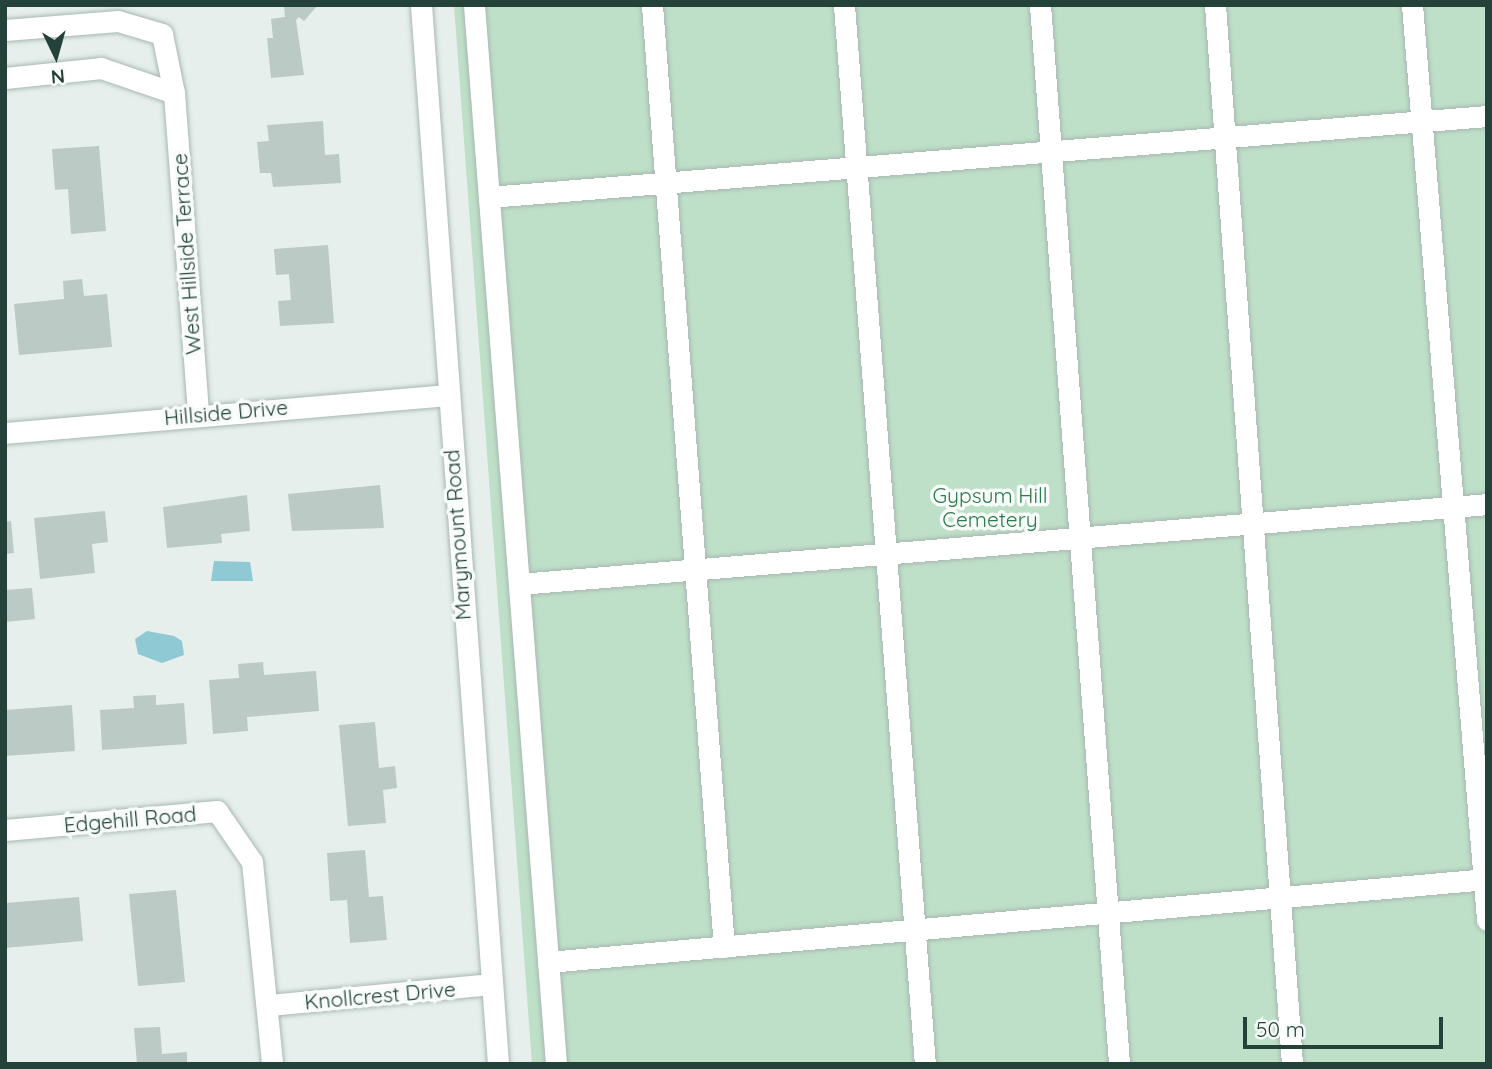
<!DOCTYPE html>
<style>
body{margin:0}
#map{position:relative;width:1492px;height:1069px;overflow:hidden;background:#e6efeb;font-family:Quicksand,sans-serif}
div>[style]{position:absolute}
.green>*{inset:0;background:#bfe0c8}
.water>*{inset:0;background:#8ec9d4}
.building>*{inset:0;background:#bbcac4}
.roads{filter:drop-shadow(0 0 2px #a8b8b2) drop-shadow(0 0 2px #a8b8b2)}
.minor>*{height:21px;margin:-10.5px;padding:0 10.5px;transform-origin:10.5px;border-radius:10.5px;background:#fff}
span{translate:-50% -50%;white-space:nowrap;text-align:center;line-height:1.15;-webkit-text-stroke:7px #f7fbf9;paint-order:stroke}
.street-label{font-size:21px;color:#24423a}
.park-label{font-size:21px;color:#2d7a4b}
.frame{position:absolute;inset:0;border:7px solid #24423a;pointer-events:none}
.north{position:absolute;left:21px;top:21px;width:70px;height:70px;-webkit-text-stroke:5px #f7fbf9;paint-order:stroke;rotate:175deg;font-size:19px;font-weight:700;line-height:28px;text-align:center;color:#24423a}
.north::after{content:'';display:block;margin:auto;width:24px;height:32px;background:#24423a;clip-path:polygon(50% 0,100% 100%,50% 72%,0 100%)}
.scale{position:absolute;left:1243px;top:1017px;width:200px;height:32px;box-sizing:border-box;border:4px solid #24423a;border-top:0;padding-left:9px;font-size:21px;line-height:24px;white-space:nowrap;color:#24423a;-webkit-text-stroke:5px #f7fbf9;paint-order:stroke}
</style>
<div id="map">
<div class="green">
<i style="clip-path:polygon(454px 5px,1487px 5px,1487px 1064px,532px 1064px)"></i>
</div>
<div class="water">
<i style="clip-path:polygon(214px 561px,250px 562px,253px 581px,211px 581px)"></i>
<i style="clip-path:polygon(147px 631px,174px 636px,182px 641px,184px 655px,162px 663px,138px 654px,135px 639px)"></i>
</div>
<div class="building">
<i style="clip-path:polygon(284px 5px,318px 5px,304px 21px,299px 17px,296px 20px,304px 75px,271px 78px,267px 38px,273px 38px,271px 19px,285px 17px)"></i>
<i style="clip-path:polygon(323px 121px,325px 155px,339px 154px,341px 183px,273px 187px,271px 173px,260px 173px,257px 142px,269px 141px,267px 125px)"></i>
<i style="clip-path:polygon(99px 146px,106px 231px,71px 234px,68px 189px,55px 190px,52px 149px)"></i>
<i style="clip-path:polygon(328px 245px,334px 323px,280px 326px,278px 301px,291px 300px,289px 274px,276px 275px,274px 249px)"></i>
<i style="clip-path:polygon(82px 279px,84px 296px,107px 294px,112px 347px,19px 355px,14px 304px,64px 299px,63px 281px)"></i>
<i style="clip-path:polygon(380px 485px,384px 528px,292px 531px,288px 494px)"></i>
<i style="clip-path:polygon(247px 495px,250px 531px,221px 534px,222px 543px,167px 548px,163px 507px)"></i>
<i style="clip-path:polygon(105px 511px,108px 542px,92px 544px,95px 573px,40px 579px,34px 518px)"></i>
<i style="clip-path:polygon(11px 521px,14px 553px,5px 554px,5px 522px)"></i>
<i style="clip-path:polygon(32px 588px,35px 619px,5px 622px,5px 590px)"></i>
<i style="clip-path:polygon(263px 662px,264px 675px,316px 671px,319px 711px,247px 717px,248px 731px,213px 734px,209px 680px,239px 678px,238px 664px)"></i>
<i style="clip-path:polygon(156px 695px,156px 705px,184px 703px,187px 744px,102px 750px,100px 710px,134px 708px,133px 696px)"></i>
<i style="clip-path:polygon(72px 705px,75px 751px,5px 756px,5px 710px)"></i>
<i style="clip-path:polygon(375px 722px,379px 768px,395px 766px,397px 788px,383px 790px,386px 823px,348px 826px,339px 725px)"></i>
<i style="clip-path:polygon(365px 850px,369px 897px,383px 896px,387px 940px,350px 943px,347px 900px,330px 901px,327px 853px)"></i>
<i style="clip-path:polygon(176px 890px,185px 982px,138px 986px,129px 894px)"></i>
<i style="clip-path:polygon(79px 897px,83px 941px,5px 948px,5px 903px)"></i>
<i style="clip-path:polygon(160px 1027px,162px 1054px,187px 1052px,187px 1064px,137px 1064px,134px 1028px)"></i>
</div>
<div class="roads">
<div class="minor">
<i style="left:421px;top:5px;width:1062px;rotate:85.84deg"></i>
<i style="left:474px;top:5px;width:1062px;rotate:85.57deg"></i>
<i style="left:652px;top:5px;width:945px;rotate:85.63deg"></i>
<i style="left:844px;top:5px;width:1062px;rotate:85.63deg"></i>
<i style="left:1040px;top:5px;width:1062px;rotate:85.73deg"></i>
<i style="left:1215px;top:5px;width:1062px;rotate:85.84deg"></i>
<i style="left:1412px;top:5px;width:918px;rotate:85.31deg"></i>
<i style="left:5px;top:30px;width:113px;rotate:-4.6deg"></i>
<i style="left:118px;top:21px;width:46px;rotate:16.5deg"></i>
<i style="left:162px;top:34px;width:60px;rotate:78.5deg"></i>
<i style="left:174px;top:93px;width:322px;rotate:85.7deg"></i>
<i style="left:5px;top:78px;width:97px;rotate:-5.9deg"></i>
<i style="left:101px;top:68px;width:77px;rotate:18.9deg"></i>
<i style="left:489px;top:197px;width:1001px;rotate:-4.64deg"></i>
<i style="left:5px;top:433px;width:443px;rotate:-4.9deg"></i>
<i style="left:519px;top:584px;width:971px;rotate:-4.72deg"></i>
<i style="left:5px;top:830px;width:213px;rotate:-5.1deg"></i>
<i style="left:217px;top:811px;width:62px;rotate:55.5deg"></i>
<i style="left:252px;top:862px;width:203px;rotate:84.3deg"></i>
<i style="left:548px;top:962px;width:943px;rotate:-5.05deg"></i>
<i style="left:269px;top:1005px;width:224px;rotate:-5.4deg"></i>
</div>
</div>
<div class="street-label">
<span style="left:186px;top:254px;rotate:-94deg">West Hillside Terrace</span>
<span style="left:226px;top:412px;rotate:-5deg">Hillside Drive</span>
<span style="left:457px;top:535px;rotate:-94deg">Marymount Road</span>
<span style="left:130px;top:819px;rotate:-5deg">Edgehill Road</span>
<span style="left:380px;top:995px;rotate:-5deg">Knollcrest Drive</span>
</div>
<div class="park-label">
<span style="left:990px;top:507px">Gypsum Hill<br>Cemetery</span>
</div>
<div class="frame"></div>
<div class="north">N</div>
<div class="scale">50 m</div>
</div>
